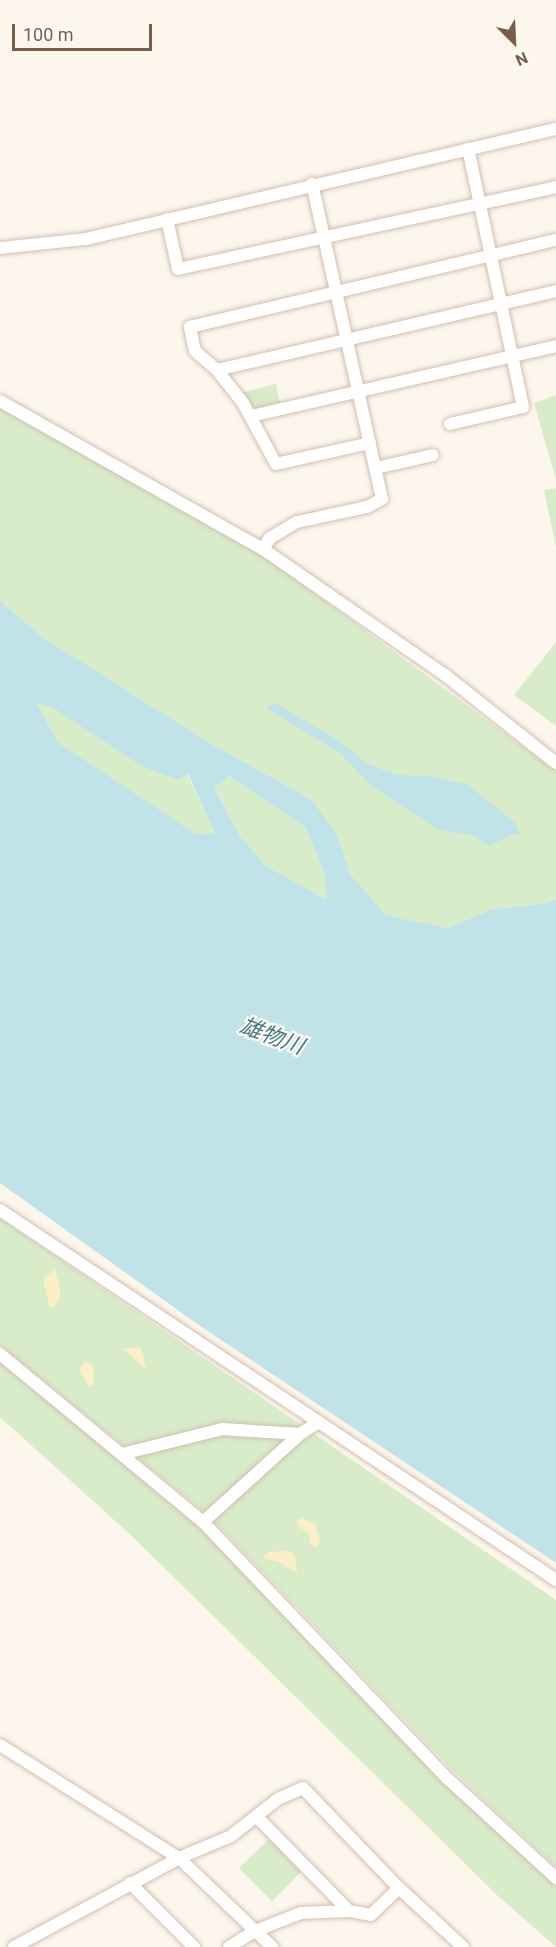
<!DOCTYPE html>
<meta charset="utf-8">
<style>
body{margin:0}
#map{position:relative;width:556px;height:1947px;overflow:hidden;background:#fdf6ec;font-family:Roboto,"Noto Sans JP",sans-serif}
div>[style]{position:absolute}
.green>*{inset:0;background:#d8ecc9}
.sand>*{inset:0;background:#fcefc7}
.water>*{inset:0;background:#bfe3e8}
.roads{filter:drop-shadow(0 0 2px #d1beb0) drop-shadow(0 0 2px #d1beb0)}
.minor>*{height:12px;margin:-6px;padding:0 6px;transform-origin:6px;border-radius:6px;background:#fff}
span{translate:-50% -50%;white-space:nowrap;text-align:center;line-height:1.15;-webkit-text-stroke:4.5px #fffaf3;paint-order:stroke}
.water-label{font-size:22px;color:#437c86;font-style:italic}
.north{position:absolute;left:484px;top:12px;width:60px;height:60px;-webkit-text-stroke:4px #fffaf3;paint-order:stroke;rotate:156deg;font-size:16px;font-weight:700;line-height:24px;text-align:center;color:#7a5c4d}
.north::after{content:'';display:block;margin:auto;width:21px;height:27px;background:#7a5c4d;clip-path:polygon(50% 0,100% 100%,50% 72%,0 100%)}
.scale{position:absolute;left:12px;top:24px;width:140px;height:27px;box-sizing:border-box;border:3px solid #7a5c4d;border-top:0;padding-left:8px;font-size:18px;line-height:21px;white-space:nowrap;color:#7a5c4d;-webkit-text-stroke:4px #fffaf3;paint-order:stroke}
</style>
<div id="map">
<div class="green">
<i style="clip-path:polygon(276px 384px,280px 404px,251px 411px,240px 393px)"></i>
<i style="clip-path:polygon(556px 395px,556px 480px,534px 403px)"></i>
<i style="clip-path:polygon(0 408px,268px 559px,556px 771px,556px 899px,542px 904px,493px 909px,447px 928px,386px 915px,351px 875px,337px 835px,312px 800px,208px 742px,41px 636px,0 601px)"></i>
<i style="clip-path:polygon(556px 488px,556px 547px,544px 490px)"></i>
<i style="clip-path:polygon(556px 642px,556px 726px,514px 695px)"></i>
<i style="clip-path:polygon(36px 704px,52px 707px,187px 774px,215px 834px,196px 834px,56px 742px)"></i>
<i style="clip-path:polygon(229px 776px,306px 828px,324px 873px,327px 900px,266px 866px,240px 836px,214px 788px)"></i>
<i style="clip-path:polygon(0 1218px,556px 1600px,556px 1867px,453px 1771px,210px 1517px,0 1345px)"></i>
<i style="clip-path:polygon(0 1363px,201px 1524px,556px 1883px,556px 1947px,498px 1896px,135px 1539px,0 1417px)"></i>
<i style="clip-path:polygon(269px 1839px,301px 1872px,272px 1901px,239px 1868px)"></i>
</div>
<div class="sand">
<i style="clip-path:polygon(55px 1269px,61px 1294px,56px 1305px,50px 1308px,43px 1279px)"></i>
<i style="clip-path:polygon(136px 1347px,141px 1348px,147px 1370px,123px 1349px)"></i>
<i style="clip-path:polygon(85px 1361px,93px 1365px,94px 1384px,89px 1386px,79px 1371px)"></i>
<i style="clip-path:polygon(302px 1518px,315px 1524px,320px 1539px,317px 1547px,311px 1545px,308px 1533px,299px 1527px,297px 1521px)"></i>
<i style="clip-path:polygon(287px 1551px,295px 1554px,297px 1573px,279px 1562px,263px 1558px,269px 1552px)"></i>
</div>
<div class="water">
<i style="clip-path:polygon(evenodd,0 601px,41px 636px,208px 742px,312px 800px,337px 835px,351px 875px,386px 915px,447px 928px,493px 909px,542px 904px,556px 899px,556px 1563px,200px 1326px,0 1183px,0 601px,37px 704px,52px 707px,143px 767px,178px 780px,188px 774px,215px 834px,196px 834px,57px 742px,37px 704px,0 601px,229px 776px,306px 828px,324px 873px,327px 900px,266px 866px,240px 836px,214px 788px,229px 776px)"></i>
<i style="clip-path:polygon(275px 703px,338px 740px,367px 764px,397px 775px,430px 776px,468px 785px,515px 823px,520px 835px,511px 835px,489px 846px,474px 836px,439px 830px,370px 785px,341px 754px,266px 708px)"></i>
</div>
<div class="roads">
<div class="minor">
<i style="left:167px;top:219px;width:51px;rotate:77.6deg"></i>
<i style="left:178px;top:269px;width:387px;rotate:-12.2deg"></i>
<i style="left:0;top:248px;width:86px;rotate:-6deg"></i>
<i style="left:86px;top:239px;width:483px;rotate:-13.2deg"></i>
<i style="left:217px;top:370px;width:348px;rotate:-13.1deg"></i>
<i style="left:0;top:401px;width:302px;rotate:29.4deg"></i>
<i style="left:263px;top:549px;width:221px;rotate:34.7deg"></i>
<i style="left:445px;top:675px;width:142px;rotate:38.4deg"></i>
<i style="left:251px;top:416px;width:313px;rotate:-12.9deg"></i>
<i style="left:450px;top:424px;width:75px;rotate:-13.1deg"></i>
<i style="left:523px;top:407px;width:264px;rotate:-102deg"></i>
<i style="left:370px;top:443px;width:96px;rotate:167.4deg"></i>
<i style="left:276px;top:464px;width:69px;rotate:-118.4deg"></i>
<i style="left:243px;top:403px;width:42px;rotate:-128.2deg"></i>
<i style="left:217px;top:370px;width:29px;rotate:-139deg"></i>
<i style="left:195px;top:351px;width:25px;rotate:-102deg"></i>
<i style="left:190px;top:327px;width:376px;rotate:-13.4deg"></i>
<i style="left:376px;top:468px;width:58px;rotate:-12.8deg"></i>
<i style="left:263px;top:549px;width:13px;rotate:-58deg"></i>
<i style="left:270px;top:538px;width:31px;rotate:-31deg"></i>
<i style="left:297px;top:522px;width:72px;rotate:-12.1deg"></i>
<i style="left:367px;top:507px;width:17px;rotate:-28deg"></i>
<i style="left:382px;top:499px;width:323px;rotate:-102.5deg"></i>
<i style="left:0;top:1210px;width:668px;rotate:33.64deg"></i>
<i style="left:0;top:1354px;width:264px;rotate:39.6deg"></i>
<i style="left:203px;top:1522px;width:355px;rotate:46.4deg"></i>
<i style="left:448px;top:1779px;width:147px;rotate:42.5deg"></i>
<i style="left:122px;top:1454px;width:103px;rotate:-14deg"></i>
<i style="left:222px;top:1429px;width:78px;rotate:3.7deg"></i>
<i style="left:300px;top:1434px;width:20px;rotate:-33deg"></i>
<i style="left:203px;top:1522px;width:131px;rotate:-42.2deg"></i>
<i style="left:0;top:1745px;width:212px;rotate:32.3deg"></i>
<i style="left:179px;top:1858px;width:129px;rotate:43.7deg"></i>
<i style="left:256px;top:1816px;width:133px;rotate:45.6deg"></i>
<i style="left:130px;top:1883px;width:91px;rotate:45deg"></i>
<i style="left:14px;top:1947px;width:187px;rotate:-28.3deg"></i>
<i style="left:179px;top:1858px;width:56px;rotate:-22.9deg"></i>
<i style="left:231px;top:1836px;width:60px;rotate:-38.2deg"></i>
<i style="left:278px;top:1799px;width:27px;rotate:-24deg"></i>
<i style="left:303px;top:1788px;width:139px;rotate:46.2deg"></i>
<i style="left:399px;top:1888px;width:87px;rotate:42.7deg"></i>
<i style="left:229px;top:1947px;width:31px;rotate:-32deg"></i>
<i style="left:255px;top:1931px;width:49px;rotate:-21.4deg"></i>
<i style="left:301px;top:1913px;width:48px;rotate:-2.4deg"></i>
<i style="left:349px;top:1911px;width:22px;rotate:10deg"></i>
<i style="left:371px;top:1915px;width:39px;rotate:-44deg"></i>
</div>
</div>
<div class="water-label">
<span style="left:272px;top:1036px;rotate:20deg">雄物川</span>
</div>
<div class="north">N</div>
<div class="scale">100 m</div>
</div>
